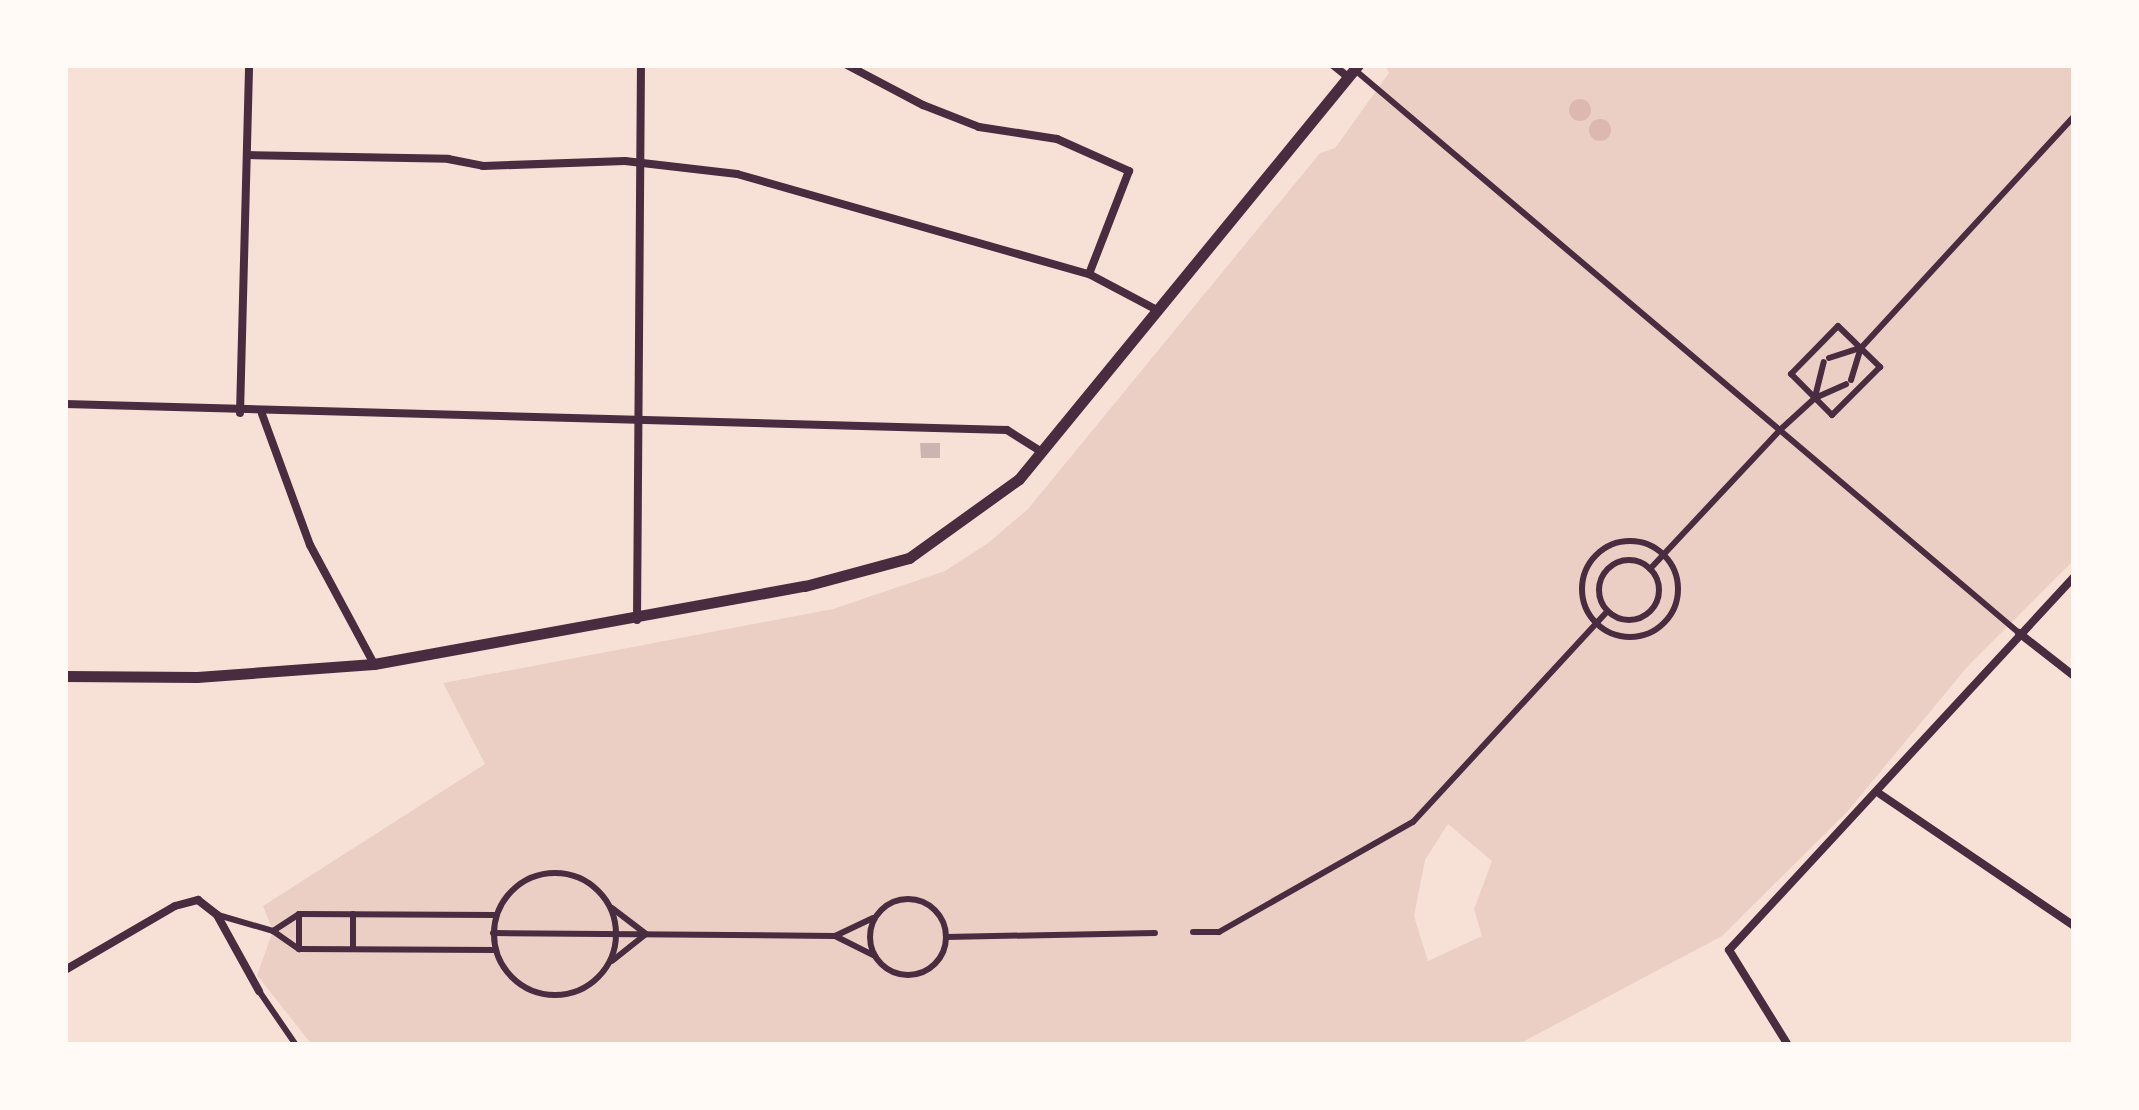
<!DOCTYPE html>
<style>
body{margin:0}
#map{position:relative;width:2139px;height:1110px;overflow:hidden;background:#f7e1d7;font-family:"DM Sans",sans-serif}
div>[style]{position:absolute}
.green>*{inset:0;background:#ebcfc5}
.water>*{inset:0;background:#dcb8b0}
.round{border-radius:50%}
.building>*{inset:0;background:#ccb4b1}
.pedestrian>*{height:6px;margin:-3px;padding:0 3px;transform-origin:3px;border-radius:3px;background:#4a2c40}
.pedestrian>.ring{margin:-3px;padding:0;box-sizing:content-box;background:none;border:6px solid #4a2c40;border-radius:50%}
.minor>*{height:8px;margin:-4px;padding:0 4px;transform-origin:4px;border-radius:4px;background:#4a2c40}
.secondary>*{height:11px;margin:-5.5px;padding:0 5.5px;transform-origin:5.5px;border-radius:5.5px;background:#4a2c40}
span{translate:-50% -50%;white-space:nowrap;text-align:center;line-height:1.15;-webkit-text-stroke:10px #fffaf5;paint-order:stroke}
.frame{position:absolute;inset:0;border:68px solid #fffaf5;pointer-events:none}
</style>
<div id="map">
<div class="green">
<i style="clip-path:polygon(evenodd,1385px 65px,2074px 65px,2074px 560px,1968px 666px,1847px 812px,1722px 936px,1517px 1045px,312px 1045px,257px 975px,273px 931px,263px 906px,485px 764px,443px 683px,833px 609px,945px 571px,988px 543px,1028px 509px,1320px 153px,1335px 148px,1389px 73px,1385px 65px,1448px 824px,1492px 861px,1474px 909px,1482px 936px,1428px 961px,1414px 916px,1425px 860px,1448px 824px)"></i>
</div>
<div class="water">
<i class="round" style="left:1569px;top:99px;width:22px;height:22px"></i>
<i class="round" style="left:1589px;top:119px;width:22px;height:22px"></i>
</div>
<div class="building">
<i style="clip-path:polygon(920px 443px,940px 443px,940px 458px,921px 458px)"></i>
</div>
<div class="pedestrian">
<i style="left:1355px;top:70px;width:871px;rotate:40.29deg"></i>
<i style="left:1838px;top:326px;width:59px;rotate:44.3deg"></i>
<i style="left:1880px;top:367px;width:68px;rotate:135deg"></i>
<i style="left:1832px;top:415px;width:58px;rotate:-135deg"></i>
<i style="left:1791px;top:374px;width:67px;rotate:-45.6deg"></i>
<i style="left:1829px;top:358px;width:33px;rotate:-18deg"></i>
<i style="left:1851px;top:380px;width:34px;rotate:-73deg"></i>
<i style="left:1861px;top:348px;width:315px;rotate:-47.4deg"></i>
<i style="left:1815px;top:397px;width:36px;rotate:-76deg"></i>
<i class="ring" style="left:1582px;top:541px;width:90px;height:90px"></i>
<i class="ring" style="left:1599px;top:560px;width:54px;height:54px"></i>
<i style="left:1650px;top:569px;width:192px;rotate:-46.9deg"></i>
<i style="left:1781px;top:429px;width:46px;rotate:-42.4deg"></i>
<i style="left:1815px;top:398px;width:34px;rotate:-24deg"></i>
<i class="ring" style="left:494px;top:873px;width:116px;height:116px"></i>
<i class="ring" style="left:870px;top:899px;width:70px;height:70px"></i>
<i style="left:353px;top:914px;width:35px;rotate:90deg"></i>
<i style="left:218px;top:915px;width:57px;rotate:16.2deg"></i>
<i style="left:273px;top:931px;width:32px;rotate:35deg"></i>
<i style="left:273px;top:931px;width:31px;rotate:-33deg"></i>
<i style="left:1193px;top:932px;width:26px"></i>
<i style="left:1219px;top:932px;width:223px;rotate:-29.6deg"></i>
<i style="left:1413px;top:822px;width:287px;rotate:-47.3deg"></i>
<i style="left:493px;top:933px;width:342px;rotate:0.5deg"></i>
<i style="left:835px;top:936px;width:45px;rotate:26.6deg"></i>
<i style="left:835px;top:936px;width:42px;rotate:-25.3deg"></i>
<i style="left:946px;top:937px;width:209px;rotate:-1.1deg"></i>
<i style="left:496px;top:950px;width:197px;rotate:-179.7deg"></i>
<i style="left:299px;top:949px;width:35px;rotate:-90deg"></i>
<i style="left:299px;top:914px;width:197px;rotate:0.3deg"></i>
<i style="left:612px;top:961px;width:43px;rotate:-38.5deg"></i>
<i style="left:646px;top:934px;width:43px;rotate:-142.6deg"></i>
<i style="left:259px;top:991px;width:65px;rotate:55.6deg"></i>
</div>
<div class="minor">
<i style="left:847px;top:65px;width:86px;rotate:27.8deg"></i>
<i style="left:923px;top:105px;width:60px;rotate:21.4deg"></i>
<i style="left:979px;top:127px;width:79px;rotate:8.7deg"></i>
<i style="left:1057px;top:139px;width:79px;rotate:24deg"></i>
<i style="left:1129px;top:171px;width:110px;rotate:111.2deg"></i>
<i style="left:1333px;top:65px;width:19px;rotate:39deg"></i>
<i style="left:247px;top:155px;width:201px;rotate:1.1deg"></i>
<i style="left:448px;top:159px;width:36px;rotate:11deg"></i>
<i style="left:483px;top:166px;width:142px;rotate:-2deg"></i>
<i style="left:625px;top:161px;width:113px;rotate:6.6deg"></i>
<i style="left:737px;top:174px;width:366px;rotate:15.9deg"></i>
<i style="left:1089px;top:274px;width:79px;rotate:27.9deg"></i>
<i style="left:65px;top:404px;width:942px;rotate:1.58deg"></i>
<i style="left:1007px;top:430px;width:41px;rotate:32.2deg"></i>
<i style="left:240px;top:413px;width:348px;rotate:-88.5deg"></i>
<i style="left:262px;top:414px;width:140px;rotate:69.9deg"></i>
<i style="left:310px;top:545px;width:135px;rotate:61.7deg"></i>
<i style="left:637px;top:620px;width:555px;rotate:-89.59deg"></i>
<i style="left:2019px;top:633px;width:70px;rotate:38deg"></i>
<i style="left:1880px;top:794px;width:235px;rotate:34.2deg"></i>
<i style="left:65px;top:970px;width:127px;rotate:-30.2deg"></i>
<i style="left:175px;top:906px;width:24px;rotate:-15deg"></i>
<i style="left:198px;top:900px;width:24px;rotate:38deg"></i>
<i style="left:217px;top:915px;width:87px;rotate:61.1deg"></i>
<i style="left:1788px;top:1045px;width:112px;rotate:-121.8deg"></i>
<i style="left:1729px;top:950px;width:508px;rotate:-47.23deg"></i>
</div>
<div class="secondary">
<i style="left:65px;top:676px;width:132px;rotate:0.4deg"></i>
<i style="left:197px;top:677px;width:177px;rotate:-4.2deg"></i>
<i style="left:374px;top:664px;width:438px;rotate:-10.3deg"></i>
<i style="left:805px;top:586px;width:108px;rotate:-15.1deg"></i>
<i style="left:909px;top:558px;width:135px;rotate:-35.7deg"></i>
<i style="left:1019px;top:479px;width:535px;rotate:-50.69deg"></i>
</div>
<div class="frame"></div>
</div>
